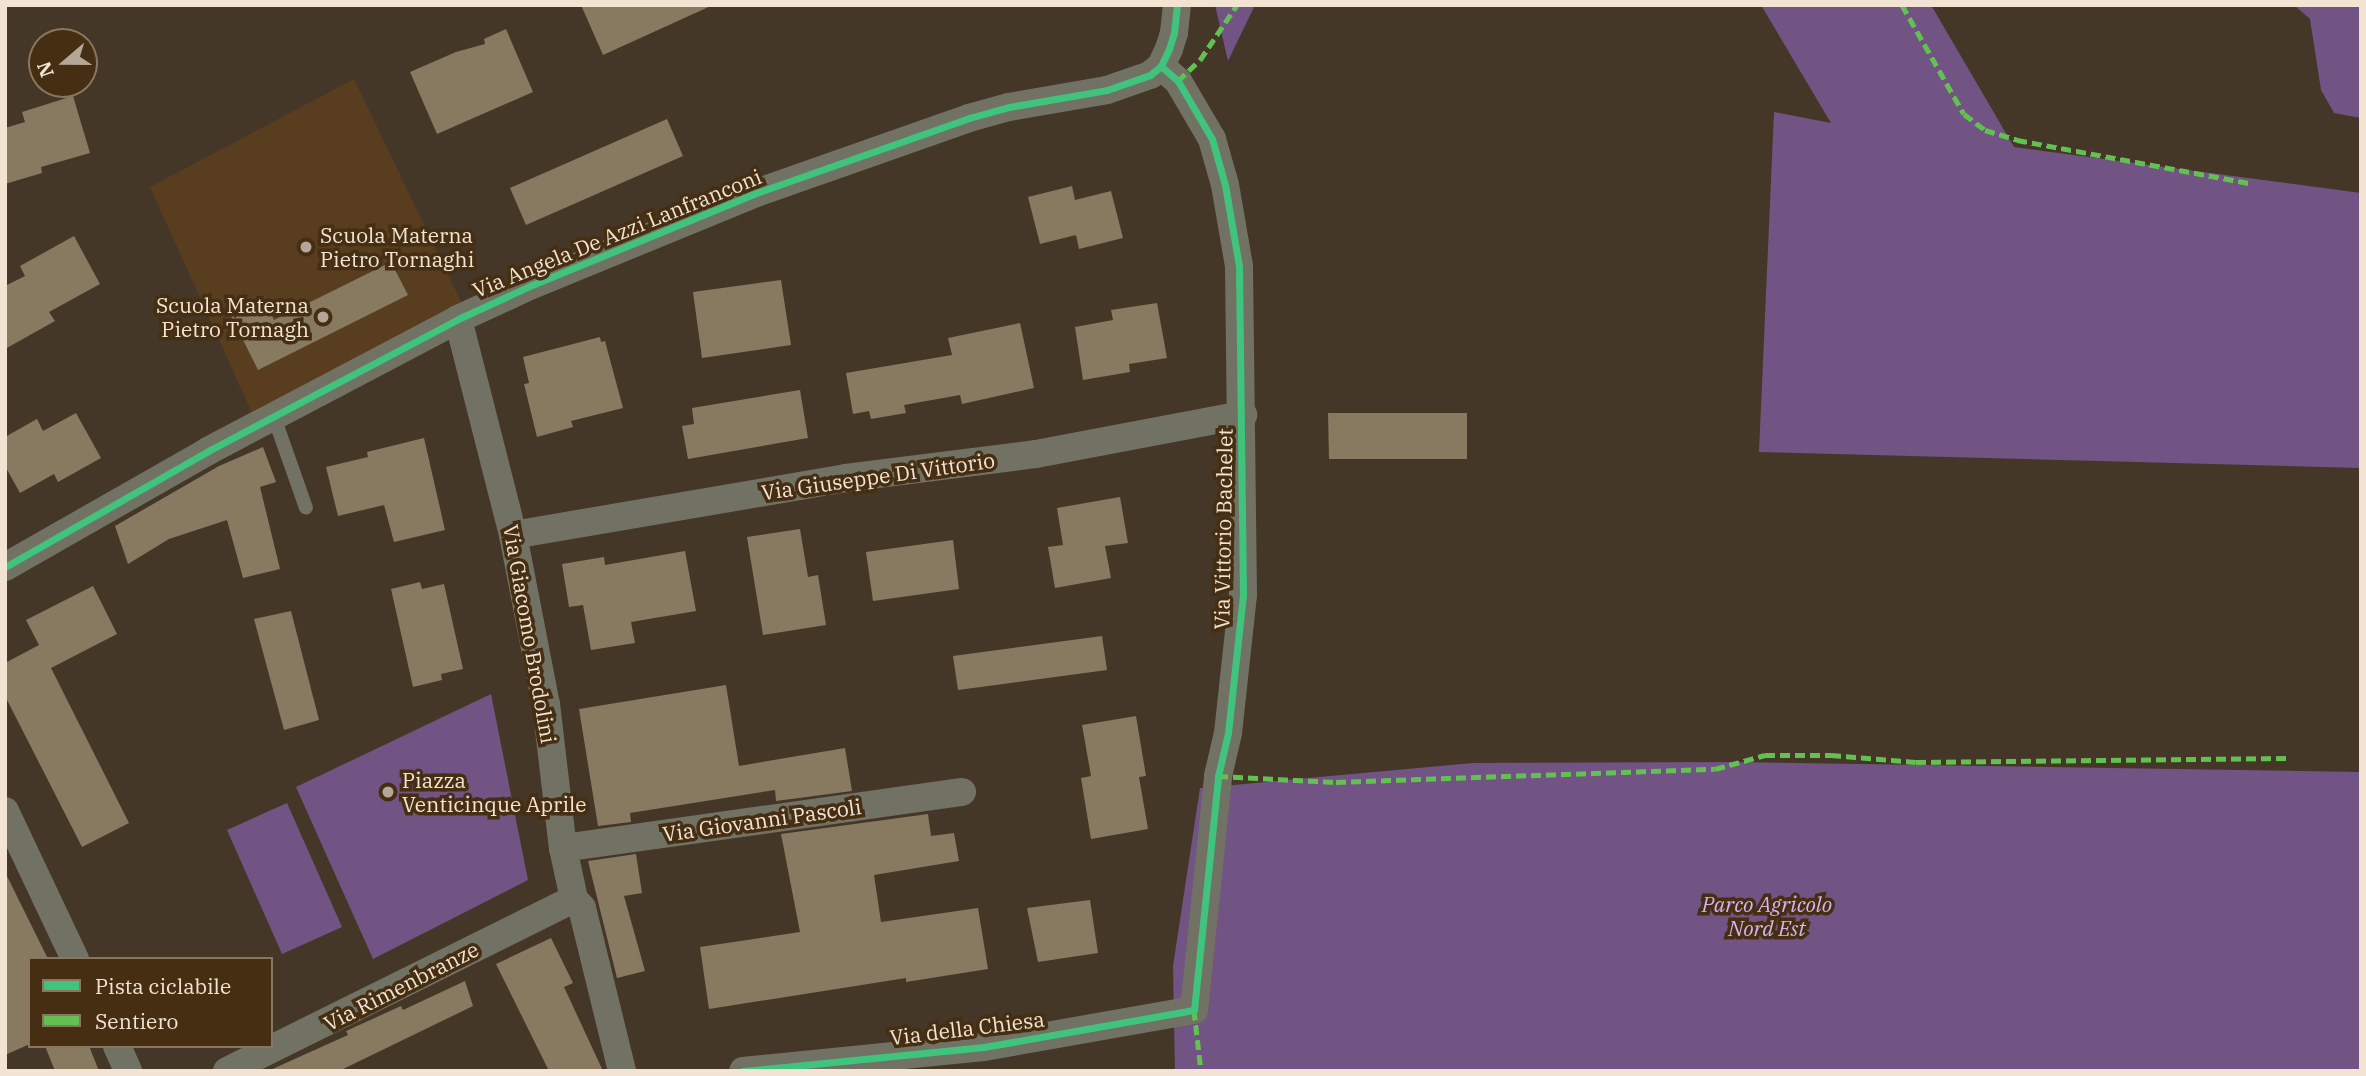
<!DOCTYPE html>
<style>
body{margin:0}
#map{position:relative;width:2366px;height:1076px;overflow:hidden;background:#443728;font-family:"IBM Plex Serif",serif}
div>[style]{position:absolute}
.built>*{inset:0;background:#583e1e}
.green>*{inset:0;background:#715483}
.building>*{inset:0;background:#877a61}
.lane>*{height:14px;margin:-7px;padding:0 7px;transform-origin:7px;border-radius:7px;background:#717264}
.street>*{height:28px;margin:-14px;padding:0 14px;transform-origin:14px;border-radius:14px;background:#717264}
.quiet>*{height:5px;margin-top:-2.5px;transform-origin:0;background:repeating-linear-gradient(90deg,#63c152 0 10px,transparent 0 15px)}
.cycleway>*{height:7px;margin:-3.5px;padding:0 3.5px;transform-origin:3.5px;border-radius:3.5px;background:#40c37c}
.dots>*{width:19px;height:19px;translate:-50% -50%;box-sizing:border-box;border:4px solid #452e12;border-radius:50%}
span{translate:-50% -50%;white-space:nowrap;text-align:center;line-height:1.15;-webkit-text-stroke:7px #452e12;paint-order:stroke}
.street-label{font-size:21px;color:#f2e3d3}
.poi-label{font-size:21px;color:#f2e3d3}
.left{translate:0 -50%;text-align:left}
.right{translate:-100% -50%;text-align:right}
.park-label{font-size:21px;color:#d5b4f2;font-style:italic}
.frame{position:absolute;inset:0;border:7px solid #f2e3d3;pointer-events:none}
.legend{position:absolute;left:28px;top:957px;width:245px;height:91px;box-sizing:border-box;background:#452e12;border:2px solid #8a765f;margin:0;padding:9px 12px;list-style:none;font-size:21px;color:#f2e3d3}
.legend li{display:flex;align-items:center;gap:14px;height:35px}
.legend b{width:35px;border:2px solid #8a765f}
.north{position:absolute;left:28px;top:28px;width:70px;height:70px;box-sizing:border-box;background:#452e12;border:2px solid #8a765f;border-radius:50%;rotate:250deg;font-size:19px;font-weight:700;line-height:28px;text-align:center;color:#f2e3d3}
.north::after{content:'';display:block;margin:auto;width:24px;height:32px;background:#b5a797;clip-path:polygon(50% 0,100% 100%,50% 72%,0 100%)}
</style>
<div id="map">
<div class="built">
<i style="clip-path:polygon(354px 79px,464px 308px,253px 415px,150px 187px)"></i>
</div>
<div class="green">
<i style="clip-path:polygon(1215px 5px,1255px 5px,1228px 61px)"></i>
<i style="clip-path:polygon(1761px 5px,1931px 5px,2014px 147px,2361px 193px,2361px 468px,1759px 452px,1774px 112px,1831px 123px)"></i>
<i style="clip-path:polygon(2294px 5px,2361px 5px,2361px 118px,2334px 113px,2321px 90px,2310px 19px)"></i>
<i style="clip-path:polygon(491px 694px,528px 880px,373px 959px,296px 787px)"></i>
<i style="clip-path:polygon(1738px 762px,2361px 772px,2361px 1071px,1175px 1071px,1173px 966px,1200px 788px,1473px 763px)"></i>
<i style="clip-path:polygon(287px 803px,342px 927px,282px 954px,227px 830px)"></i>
</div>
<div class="building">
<i style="clip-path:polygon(581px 5px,713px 5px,603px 55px)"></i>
<i style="clip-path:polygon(506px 29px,533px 92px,437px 134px,410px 72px,456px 52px,485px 44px,484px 39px)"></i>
<i style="clip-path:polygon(73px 96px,90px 153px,41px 167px,42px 173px,5px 184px,5px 128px,25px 122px,22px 112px)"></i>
<i style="clip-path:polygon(667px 119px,683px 156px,526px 225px,510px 188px)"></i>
<i style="clip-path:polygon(1072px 186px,1075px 200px,1111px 191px,1123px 238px,1079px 249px,1076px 235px,1040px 244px,1028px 197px)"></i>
<i style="clip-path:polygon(74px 236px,100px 284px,49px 312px,55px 321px,5px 349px,5px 286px,25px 276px,20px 266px)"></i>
<i style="clip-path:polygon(391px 262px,408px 295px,258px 370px,230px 314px,264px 297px,274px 320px)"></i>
<i style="clip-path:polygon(781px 280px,791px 345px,702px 358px,693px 292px)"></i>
<i style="clip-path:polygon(1157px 303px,1167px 358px,1129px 364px,1130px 372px,1083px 380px,1075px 327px,1113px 320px,1111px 310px)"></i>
<i style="clip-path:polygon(1020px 323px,1034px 388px,962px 404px,960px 395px,904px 405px,906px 413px,871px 419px,869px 411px,853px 414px,846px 373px,952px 355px,948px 338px)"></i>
<i style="clip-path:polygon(600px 337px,601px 342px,605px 341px,623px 408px,571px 421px,573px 427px,537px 437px,524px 384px,529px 383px,523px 357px)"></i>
<i style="clip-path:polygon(800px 390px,808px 438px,688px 459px,682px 426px,694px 424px,692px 408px)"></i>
<i style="clip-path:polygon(76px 413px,101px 458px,58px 482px,54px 474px,20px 493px,5px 466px,5px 437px,37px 419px,43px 431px)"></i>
<i style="clip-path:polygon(1328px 413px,1467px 413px,1467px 459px,1329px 459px)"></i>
<i style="clip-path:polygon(424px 438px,445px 530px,394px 542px,384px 505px,338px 516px,326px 467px,368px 457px,367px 452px)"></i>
<i style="clip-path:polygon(263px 447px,276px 482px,260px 487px,280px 569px,243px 578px,227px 520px,169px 539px,128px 564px,115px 526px,219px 466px)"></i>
<i style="clip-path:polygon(1120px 497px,1128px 543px,1105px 546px,1111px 578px,1055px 588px,1048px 547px,1063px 545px,1057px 508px)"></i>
<i style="clip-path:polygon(800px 529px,808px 577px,818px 575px,826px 625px,763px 635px,747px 537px)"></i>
<i style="clip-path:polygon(953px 540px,959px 589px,873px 601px,866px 552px)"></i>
<i style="clip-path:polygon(685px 551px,696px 611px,631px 622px,635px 643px,591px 650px,583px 605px,569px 607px,562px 564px,604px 557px,605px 565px)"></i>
<i style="clip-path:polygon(420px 582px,422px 589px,444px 584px,463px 669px,441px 674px,442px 680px,413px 687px,391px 589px)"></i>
<i style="clip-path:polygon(93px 586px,117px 634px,51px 668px,129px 823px,82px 847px,5px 696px,5px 663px,39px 645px,26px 620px)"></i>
<i style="clip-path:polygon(291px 611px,319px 720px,284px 730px,254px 619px)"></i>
<i style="clip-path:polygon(1102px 636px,1107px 670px,958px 690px,953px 656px)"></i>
<i style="clip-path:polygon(726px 685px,739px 766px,845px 748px,852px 791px,776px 801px,775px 790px,630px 813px,631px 822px,598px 826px,579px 709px)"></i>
<i style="clip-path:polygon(1136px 716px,1146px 776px,1139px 777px,1148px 829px,1091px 839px,1081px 778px,1091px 776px,1082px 725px)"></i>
<i style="clip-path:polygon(928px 814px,931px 836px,954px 833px,959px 861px,874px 875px,881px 922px,978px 908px,988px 969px,906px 982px,906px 978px,709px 1009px,700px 947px,800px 932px,781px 834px)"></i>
<i style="clip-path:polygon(636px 854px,642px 893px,624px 896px,645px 971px,617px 978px,588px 861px)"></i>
<i style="clip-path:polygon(5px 872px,48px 959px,30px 959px,30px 1044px,5px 1055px)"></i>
<i style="clip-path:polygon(1090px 900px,1098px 953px,1038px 962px,1027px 908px)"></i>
<i style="clip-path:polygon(551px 938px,573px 983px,564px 987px,603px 1071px,549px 1071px,496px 964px)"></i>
<i style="clip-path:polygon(465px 981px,473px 1006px,339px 1071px,268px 1071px,348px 1035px,346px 1031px,401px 1006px,403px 1010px)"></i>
<i style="clip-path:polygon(45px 1046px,89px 1046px,99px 1071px,55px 1071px)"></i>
</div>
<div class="lane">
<i style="left:274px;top:417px;width:96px;rotate:70.6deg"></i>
</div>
<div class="street">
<i style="left:458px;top:319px;width:223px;rotate:75.7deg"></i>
<i style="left:513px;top:535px;width:172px;rotate:79deg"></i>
<i style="left:546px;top:704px;width:145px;rotate:83.3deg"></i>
<i style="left:563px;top:848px;width:52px;rotate:77.8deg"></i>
<i style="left:574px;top:899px;width:12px;rotate:48deg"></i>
<i style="left:582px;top:908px;width:168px;rotate:76.2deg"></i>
<i style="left:513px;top:535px;width:338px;rotate:-9.7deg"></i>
<i style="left:846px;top:478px;width:192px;rotate:-7.2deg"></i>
<i style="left:1036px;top:454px;width:211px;rotate:-10.7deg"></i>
<i style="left:5px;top:567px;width:234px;rotate:-29.7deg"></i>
<i style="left:208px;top:451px;width:283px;rotate:-27.8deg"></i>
<i style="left:458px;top:319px;width:81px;rotate:-24.7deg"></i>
<i style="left:532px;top:285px;width:245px;rotate:-22.3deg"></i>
<i style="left:759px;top:192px;width:223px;rotate:-19.4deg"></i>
<i style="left:969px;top:118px;width:41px;rotate:-15.4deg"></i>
<i style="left:1009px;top:107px;width:99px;rotate:-9.8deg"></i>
<i style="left:1107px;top:90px;width:46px;rotate:-19.2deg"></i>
<i style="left:1150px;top:75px;width:14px;rotate:-39deg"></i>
<i style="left:1161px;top:66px;width:19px;rotate:-65deg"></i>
<i style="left:1169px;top:49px;width:17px;rotate:-73deg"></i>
<i style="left:1174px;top:33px;width:28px;rotate:-84deg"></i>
<i style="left:5px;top:811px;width:164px;rotate:64.7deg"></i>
<i style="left:563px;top:848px;width:403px;rotate:-8deg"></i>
<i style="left:117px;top:1046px;width:27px;rotate:66deg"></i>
<i style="left:227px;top:1071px;width:387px;rotate:-26.4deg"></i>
<i style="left:743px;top:1071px;width:242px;rotate:-5.7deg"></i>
<i style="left:984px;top:1047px;width:213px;rotate:-10deg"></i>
<i style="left:1194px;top:1010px;width:235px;rotate:-84.1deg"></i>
<i style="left:1218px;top:776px;width:44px;rotate:-76.9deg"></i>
<i style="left:1228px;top:733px;width:139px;rotate:-83.8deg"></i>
<i style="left:1243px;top:595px;width:329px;rotate:-90.7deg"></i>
<i style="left:1239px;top:266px;width:82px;rotate:-99.8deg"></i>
<i style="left:1225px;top:185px;width:48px;rotate:-105.8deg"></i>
<i style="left:1212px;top:139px;width:67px;rotate:-120.4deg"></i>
<i style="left:1178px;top:81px;width:23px;rotate:-139deg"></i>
</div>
<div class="quiet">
<i style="left:1902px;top:5px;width:125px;rotate:60.4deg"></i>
<i style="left:1964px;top:114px;width:26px;rotate:37deg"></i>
<i style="left:1985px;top:130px;width:34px;rotate:17deg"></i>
<i style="left:2017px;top:140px;width:236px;rotate:10.5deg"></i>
<i style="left:1178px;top:81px;width:30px;rotate:-44deg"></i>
<i style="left:1200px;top:60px;width:66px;rotate:-56.1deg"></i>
<i style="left:1218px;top:776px;width:118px;rotate:2.9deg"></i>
<i style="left:1336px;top:782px;width:379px;rotate:-2deg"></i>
<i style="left:1715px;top:769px;width:52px;rotate:-15.6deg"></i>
<i style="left:1765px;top:755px;width:66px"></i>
<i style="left:1831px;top:755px;width:85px;rotate:4.7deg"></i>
<i style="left:1916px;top:762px;width:374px;rotate:-0.6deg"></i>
<i style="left:1194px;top:1010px;width:61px;rotate:83.5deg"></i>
</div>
<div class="cycleway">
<i style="left:5px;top:567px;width:234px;rotate:-29.7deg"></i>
<i style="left:208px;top:451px;width:283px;rotate:-27.8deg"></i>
<i style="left:458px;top:319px;width:81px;rotate:-24.7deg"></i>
<i style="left:532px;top:285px;width:245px;rotate:-22.3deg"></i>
<i style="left:759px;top:192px;width:223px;rotate:-19.4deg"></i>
<i style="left:969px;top:118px;width:41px;rotate:-15.4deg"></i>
<i style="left:1009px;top:107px;width:99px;rotate:-9.8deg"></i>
<i style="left:1107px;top:90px;width:46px;rotate:-19.2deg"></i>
<i style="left:1150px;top:75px;width:14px;rotate:-39deg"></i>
<i style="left:1161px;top:66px;width:19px;rotate:-65deg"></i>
<i style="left:1169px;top:49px;width:17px;rotate:-73deg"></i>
<i style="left:1174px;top:33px;width:28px;rotate:-84deg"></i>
<i style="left:743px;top:1071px;width:242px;rotate:-5.7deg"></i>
<i style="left:984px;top:1047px;width:213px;rotate:-10deg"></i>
<i style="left:1194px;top:1010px;width:235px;rotate:-84.1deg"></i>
<i style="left:1218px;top:776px;width:44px;rotate:-76.9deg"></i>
<i style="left:1228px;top:733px;width:139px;rotate:-83.8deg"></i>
<i style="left:1243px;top:595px;width:329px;rotate:-90.7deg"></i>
<i style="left:1239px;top:266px;width:82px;rotate:-99.8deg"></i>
<i style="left:1225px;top:185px;width:48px;rotate:-105.8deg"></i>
<i style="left:1212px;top:139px;width:67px;rotate:-120.4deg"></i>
<i style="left:1178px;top:81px;width:23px;rotate:-139deg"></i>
</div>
<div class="dots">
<i style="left:306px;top:247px;background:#b5a797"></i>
<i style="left:323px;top:317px;background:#b5a797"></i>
<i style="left:388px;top:792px;background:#b5a797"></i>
</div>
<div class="street-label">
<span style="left:617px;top:233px;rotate:-22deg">Via Angela De Azzi Lanfranconi</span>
<span style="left:878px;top:476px;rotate:-8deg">Via Giuseppe Di Vittorio</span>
<span style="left:1223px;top:529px;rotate:-89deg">Via Vittorio Bachelet</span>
<span style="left:530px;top:634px;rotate:80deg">Via Giacomo Brodolini</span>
<span style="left:762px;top:820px;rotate:-8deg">Via Giovanni Pascoli</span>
<span style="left:401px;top:986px;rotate:-27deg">Via Rimenbranze</span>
<span style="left:967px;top:1028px;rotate:-7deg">Via della Chiesa</span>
</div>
<div class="poi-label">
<span class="left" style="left:320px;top:247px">Scuola Materna<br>Pietro Tornaghi</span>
<span class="right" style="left:309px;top:317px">Scuola Materna<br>Pietro Tornagh</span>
<span class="left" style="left:402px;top:792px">Piazza<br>Venticinque Aprile</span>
</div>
<div class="park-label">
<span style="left:1767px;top:916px">Parco Agricolo<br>Nord Est</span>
</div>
<div class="frame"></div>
<ul class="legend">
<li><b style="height:9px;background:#40c37c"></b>Pista ciclabile</li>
<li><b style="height:9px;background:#63c152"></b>Sentiero</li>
</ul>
<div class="north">N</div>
</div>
